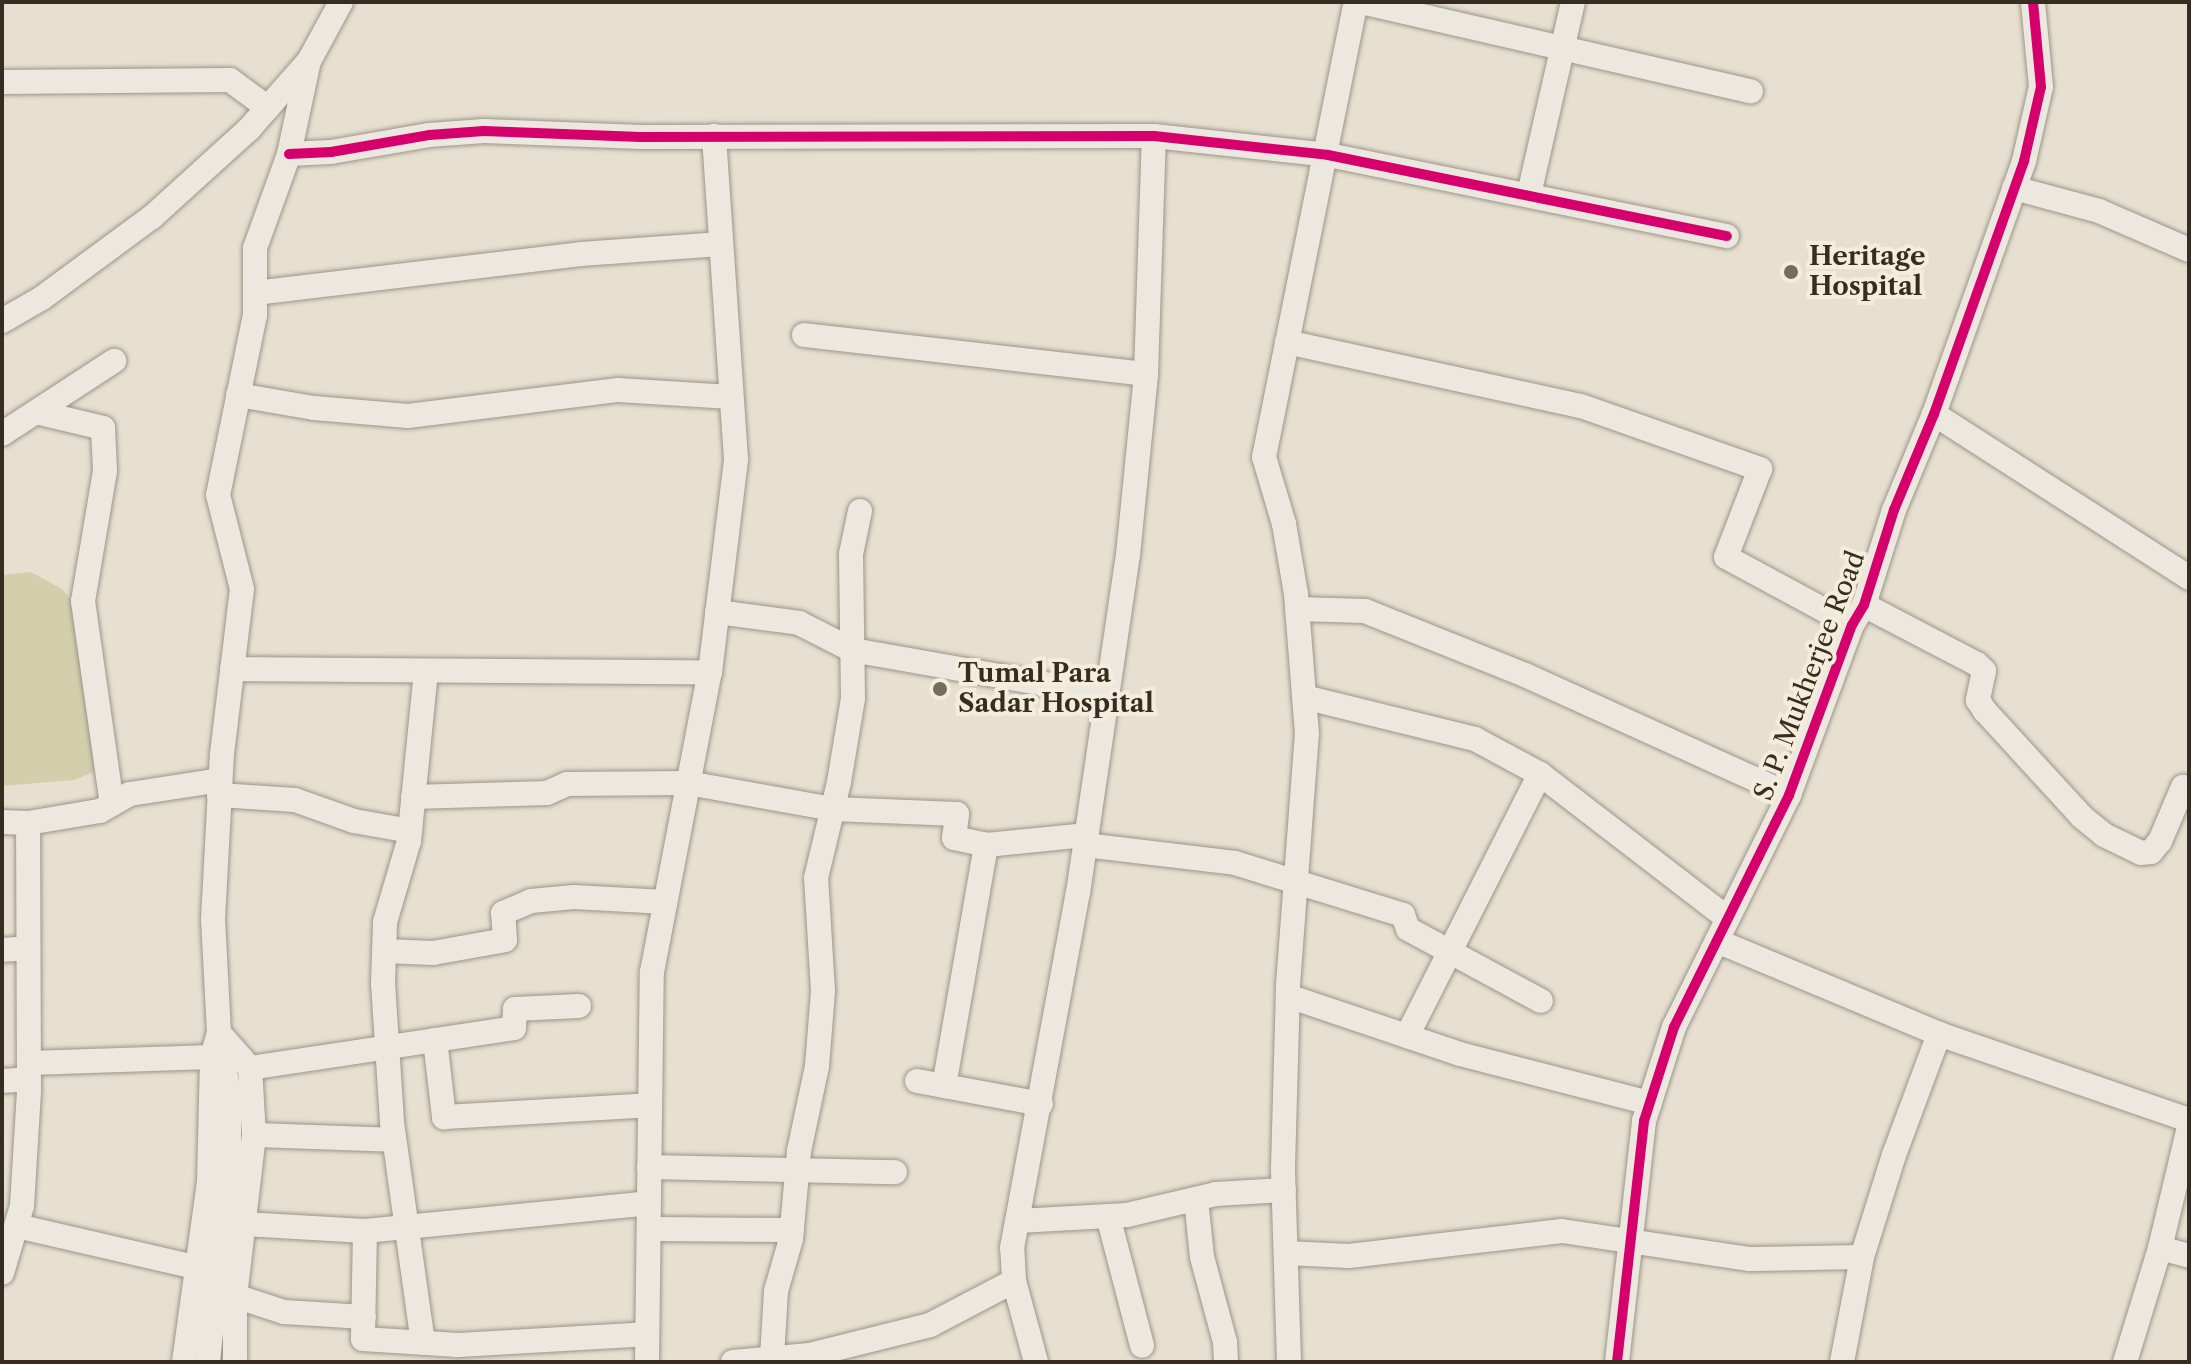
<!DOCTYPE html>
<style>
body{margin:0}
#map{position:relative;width:2191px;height:1364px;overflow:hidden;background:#e7e0d0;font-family:"Libre Caslon Text",serif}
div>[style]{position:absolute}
.green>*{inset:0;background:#d3cfad}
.roads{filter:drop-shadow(0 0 2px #9b958b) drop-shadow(0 0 2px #9b958b)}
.minor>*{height:24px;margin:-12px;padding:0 12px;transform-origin:12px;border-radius:12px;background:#ece8e0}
.cycleway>*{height:10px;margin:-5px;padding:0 5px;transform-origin:5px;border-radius:5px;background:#d6006c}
.dots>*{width:22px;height:22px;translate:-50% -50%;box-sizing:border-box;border:4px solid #f5eddb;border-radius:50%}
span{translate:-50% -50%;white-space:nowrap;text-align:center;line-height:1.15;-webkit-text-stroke:8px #f5eddb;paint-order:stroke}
.poi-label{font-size:26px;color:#372c21;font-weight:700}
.left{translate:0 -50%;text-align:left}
.street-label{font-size:26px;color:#372c21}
.frame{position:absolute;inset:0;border:4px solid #372c21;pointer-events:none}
</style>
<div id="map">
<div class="green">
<i style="clip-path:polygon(31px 572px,62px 589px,77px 608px,100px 769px,74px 780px,2px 786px,2px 575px)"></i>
</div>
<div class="roads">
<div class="minor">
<i style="left:1361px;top:2px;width:400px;rotate:12.9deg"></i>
<i style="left:2px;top:82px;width:228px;rotate:-0.5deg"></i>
<i style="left:230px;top:80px;width:47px;rotate:36.4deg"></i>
<i style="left:289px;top:154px;width:42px;rotate:-2.7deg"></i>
<i style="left:331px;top:152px;width:99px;rotate:-9.8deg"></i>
<i style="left:429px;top:135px;width:55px;rotate:-4.2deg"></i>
<i style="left:484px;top:131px;width:157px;rotate:2.2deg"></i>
<i style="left:641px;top:137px;width:513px;rotate:-0.11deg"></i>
<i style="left:1154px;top:136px;width:175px;rotate:6.2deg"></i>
<i style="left:1328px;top:155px;width:407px;rotate:11.5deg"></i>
<i style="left:2014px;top:188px;width:88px;rotate:15.1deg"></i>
<i style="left:2099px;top:211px;width:98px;rotate:23.4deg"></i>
<i style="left:1529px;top:194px;width:197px;rotate:-77.1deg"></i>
<i style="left:255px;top:293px;width:328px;rotate:-6.8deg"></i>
<i style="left:581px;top:254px;width:140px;rotate:-4.1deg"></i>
<i style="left:2px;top:321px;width:46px;rotate:-29.9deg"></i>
<i style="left:42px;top:298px;width:137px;rotate:-36.4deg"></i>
<i style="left:152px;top:217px;width:131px;rotate:-42.2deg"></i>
<i style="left:249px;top:129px;width:88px;rotate:-48.7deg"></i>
<i style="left:804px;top:335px;width:344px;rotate:6.5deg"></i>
<i style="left:1287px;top:342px;width:301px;rotate:12.3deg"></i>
<i style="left:1581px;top:406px;width:190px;rotate:19.4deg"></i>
<i style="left:1760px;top:469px;width:94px;rotate:111.1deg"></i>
<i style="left:1726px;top:557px;width:143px;rotate:28.4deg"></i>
<i style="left:238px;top:395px;width:77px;rotate:9.7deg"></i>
<i style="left:314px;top:408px;width:94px;rotate:4.9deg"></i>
<i style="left:408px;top:416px;width:212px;rotate:-7.1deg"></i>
<i style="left:618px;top:390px;width:113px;rotate:3.5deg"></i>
<i style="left:36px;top:412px;width:69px;rotate:13.4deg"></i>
<i style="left:103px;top:428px;width:43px;rotate:87.3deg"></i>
<i style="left:105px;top:471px;width:132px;rotate:99.6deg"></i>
<i style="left:83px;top:601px;width:205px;rotate:81.9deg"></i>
<i style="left:1934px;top:414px;width:303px;rotate:32.7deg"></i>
<i style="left:2px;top:434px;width:134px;rotate:-33.1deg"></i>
<i style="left:1864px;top:605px;width:127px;rotate:27.6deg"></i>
<i style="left:1977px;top:664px;width:10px;rotate:45deg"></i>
<i style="left:1984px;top:671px;width:30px;rotate:102deg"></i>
<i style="left:1978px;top:700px;width:13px;rotate:58deg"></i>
<i style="left:1985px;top:711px;width:144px;rotate:47.5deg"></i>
<i style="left:2082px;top:817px;width:28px;rotate:39deg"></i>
<i style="left:2104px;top:835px;width:41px;rotate:25.9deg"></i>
<i style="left:2141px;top:853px;width:10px;rotate:-6deg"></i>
<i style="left:2151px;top:852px;width:14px;rotate:-51deg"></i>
<i style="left:2160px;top:841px;width:59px;rotate:-66.9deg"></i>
<i style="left:1297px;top:609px;width:68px;rotate:1.7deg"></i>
<i style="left:1365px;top:611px;width:172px;rotate:21.8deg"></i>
<i style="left:1525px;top:675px;width:290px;rotate:24.4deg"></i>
<i style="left:717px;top:612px;width:83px;rotate:7.6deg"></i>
<i style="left:799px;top:623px;width:59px;rotate:27deg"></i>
<i style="left:852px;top:650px;width:260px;rotate:10deg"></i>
<i style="left:232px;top:669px;width:478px;rotate:0.4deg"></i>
<i style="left:1304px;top:697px;width:176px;rotate:13.8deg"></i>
<i style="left:1475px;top:739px;width:74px;rotate:28.3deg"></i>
<i style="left:1540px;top:774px;width:237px;rotate:37.6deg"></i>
<i style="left:219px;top:795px;width:76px;rotate:3.8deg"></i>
<i style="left:295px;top:800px;width:63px;rotate:19.6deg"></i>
<i style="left:354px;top:821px;width:57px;rotate:10.1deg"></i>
<i style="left:413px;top:797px;width:134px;rotate:-1.7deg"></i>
<i style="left:547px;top:793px;width:22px;rotate:-24deg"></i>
<i style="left:567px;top:784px;width:121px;rotate:-0.5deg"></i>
<i style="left:688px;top:783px;width:147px;rotate:10.2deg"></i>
<i style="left:833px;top:809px;width:124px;rotate:2.3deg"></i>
<i style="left:957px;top:814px;width:24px;rotate:97deg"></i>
<i style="left:954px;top:838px;width:33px;rotate:12deg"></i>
<i style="left:2px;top:822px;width:26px;rotate:2deg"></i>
<i style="left:28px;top:823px;width:73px;rotate:-9.5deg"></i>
<i style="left:100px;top:811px;width:34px;rotate:-30deg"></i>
<i style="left:130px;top:794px;width:91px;rotate:-8.8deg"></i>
<i style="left:1085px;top:845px;width:151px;rotate:6.8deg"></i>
<i style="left:1235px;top:863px;width:176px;rotate:17.2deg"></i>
<i style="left:1403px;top:915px;width:15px;rotate:70deg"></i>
<i style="left:1408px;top:929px;width:151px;rotate:28.4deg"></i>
<i style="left:1717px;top:941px;width:241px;rotate:22.7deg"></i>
<i style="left:1939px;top:1034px;width:264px;rotate:19deg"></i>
<i style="left:2px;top:950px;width:26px;rotate:-4deg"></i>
<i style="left:384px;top:951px;width:49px;rotate:2.3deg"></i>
<i style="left:433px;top:953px;width:73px;rotate:-10.2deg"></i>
<i style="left:505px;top:940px;width:27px;rotate:-94deg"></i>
<i style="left:503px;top:913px;width:30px;rotate:-23deg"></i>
<i style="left:531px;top:901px;width:43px;rotate:-5.3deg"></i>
<i style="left:574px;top:897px;width:91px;rotate:3.1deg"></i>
<i style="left:1288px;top:996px;width:182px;rotate:18.6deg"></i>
<i style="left:1460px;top:1054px;width:196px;rotate:14.5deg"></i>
<i style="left:1407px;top:1036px;width:294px;rotate:-63.1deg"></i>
<i style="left:435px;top:1040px;width:78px;rotate:83.3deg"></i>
<i style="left:444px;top:1117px;width:206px;rotate:-3.3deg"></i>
<i style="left:29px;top:1063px;width:183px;rotate:-1.9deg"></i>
<i style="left:250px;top:1068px;width:267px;rotate:-8.6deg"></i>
<i style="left:514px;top:1028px;width:19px;rotate:-87deg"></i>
<i style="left:515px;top:1009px;width:64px;rotate:-2.7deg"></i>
<i style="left:2px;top:1081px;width:27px;rotate:-4deg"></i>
<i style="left:917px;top:1081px;width:126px;rotate:10.5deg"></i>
<i style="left:944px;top:1086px;width:245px;rotate:-80.1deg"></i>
<i style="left:986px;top:845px;width:100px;rotate:-5.7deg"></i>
<i style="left:254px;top:1135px;width:140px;rotate:2deg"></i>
<i style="left:649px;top:1167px;width:246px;rotate:1.2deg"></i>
<i style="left:1196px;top:1199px;width:58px;rotate:84.1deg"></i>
<i style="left:1202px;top:1257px;width:88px;rotate:74.9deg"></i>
<i style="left:1225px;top:1342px;width:20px;rotate:87deg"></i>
<i style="left:1108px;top:1216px;width:134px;rotate:75.3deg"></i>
<i style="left:1018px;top:1221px;width:109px;rotate:-3.2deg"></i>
<i style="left:1127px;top:1215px;width:91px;rotate:-13.3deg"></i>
<i style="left:1216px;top:1194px;width:68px;rotate:-3.4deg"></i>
<i style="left:244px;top:1224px;width:121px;rotate:3.3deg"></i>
<i style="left:365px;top:1231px;width:285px;rotate:-5.6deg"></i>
<i style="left:17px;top:1226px;width:183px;rotate:13deg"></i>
<i style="left:649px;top:1229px;width:143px;rotate:0.4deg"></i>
<i style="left:365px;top:1231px;width:108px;rotate:91.1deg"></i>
<i style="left:363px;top:1339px;width:95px;rotate:3.6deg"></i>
<i style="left:458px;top:1345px;width:189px;rotate:-3.3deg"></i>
<i style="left:2160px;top:1248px;width:30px;rotate:15deg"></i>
<i style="left:1286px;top:1253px;width:63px;rotate:2.7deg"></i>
<i style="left:1349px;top:1256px;width:214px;rotate:-6.7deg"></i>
<i style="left:1562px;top:1231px;width:190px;rotate:8.5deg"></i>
<i style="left:1750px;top:1259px;width:112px;rotate:-1deg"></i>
<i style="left:2px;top:1273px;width:70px;rotate:-73.4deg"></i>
<i style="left:22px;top:1206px;width:115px;rotate:-86.5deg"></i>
<i style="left:29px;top:1091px;width:268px;rotate:-90.2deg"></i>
<i style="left:235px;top:1296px;width:52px;rotate:18.1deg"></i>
<i style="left:284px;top:1312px;width:80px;rotate:3.6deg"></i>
<i style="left:423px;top:1343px;width:223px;rotate:-98deg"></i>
<i style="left:392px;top:1122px;width:139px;rotate:-93.7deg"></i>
<i style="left:383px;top:983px;width:61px;rotate:-88.1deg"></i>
<i style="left:385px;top:922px;width:84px;rotate:-73.5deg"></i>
<i style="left:409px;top:841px;width:171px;rotate:-84.3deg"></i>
<i style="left:772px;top:1358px;width:67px;rotate:-86.6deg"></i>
<i style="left:776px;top:1291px;width:54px;rotate:-73.9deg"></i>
<i style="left:791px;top:1239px;width:88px;rotate:-84.8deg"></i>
<i style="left:799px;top:1151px;width:87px;rotate:-78deg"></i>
<i style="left:817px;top:1066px;width:75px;rotate:-85.4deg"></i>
<i style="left:823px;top:991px;width:113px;rotate:-93.5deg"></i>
<i style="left:816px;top:878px;width:99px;rotate:-76.5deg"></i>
<i style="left:839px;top:782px;width:85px;rotate:-80.5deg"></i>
<i style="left:853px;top:698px;width:144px;rotate:-90.8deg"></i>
<i style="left:851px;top:554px;width:44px;rotate:-78.2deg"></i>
<i style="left:184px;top:1362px;width:182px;rotate:-82.1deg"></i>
<i style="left:209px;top:1182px;width:125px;rotate:-88.6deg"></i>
<i style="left:212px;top:1057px;width:25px;rotate:-74deg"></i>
<i style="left:219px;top:1033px;width:47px;rotate:48.5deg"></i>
<i style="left:250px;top:1068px;width:67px;rotate:86.6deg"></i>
<i style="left:254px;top:1135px;width:162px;rotate:96.7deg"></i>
<i style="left:235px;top:1296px;width:66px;rotate:90deg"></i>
<i style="left:208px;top:1362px;width:208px;rotate:-84.2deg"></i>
<i style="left:229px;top:1155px;width:59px;rotate:-90deg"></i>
<i style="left:229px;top:1096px;width:64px;rotate:-99deg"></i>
<i style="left:219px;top:1033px;width:114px;rotate:-93deg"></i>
<i style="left:213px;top:919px;width:165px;rotate:-86.9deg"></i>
<i style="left:222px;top:754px;width:166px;rotate:-83.1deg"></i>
<i style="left:242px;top:589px;width:97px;rotate:-104.3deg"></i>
<i style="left:218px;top:495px;width:184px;rotate:-78.4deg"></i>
<i style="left:255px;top:315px;width:67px;rotate:-90deg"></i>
<i style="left:255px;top:248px;width:100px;rotate:-70.1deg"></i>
<i style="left:289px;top:154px;width:95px;rotate:-77.9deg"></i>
<i style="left:309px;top:61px;width:67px;rotate:-61.5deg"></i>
<i style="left:647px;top:1362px;width:390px;rotate:-89.3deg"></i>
<i style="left:652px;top:972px;width:306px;rotate:-79.1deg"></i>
<i style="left:710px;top:672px;width:215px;rotate:-83deg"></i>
<i style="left:736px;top:459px;width:324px;rotate:-93.9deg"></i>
<i style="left:733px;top:1362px;width:77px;rotate:-5.2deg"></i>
<i style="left:810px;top:1355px;width:124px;rotate:-14deg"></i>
<i style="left:930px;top:1325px;width:95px;rotate:-27.6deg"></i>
<i style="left:1036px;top:1362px;width:84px;rotate:-105.2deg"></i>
<i style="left:1014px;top:1281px;width:33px;rotate:-93deg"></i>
<i style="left:1012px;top:1248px;width:361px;rotate:-79.5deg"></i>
<i style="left:1078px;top:893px;width:342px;rotate:-81.6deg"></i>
<i style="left:1128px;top:555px;width:182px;rotate:-84.3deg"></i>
<i style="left:1146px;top:374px;width:238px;rotate:-88.1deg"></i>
<i style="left:1289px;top:1362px;width:195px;rotate:-91.8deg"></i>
<i style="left:1283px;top:1167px;width:182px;rotate:-88.4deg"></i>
<i style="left:1288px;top:985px;width:252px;rotate:-85.7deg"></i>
<i style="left:1307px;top:734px;width:140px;rotate:-94.5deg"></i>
<i style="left:1296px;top:594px;width:71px;rotate:-99.7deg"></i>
<i style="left:1284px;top:524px;width:70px;rotate:-106.6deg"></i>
<i style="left:1264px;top:457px;width:464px;rotate:-78.6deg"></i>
<i style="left:1617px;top:1362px;width:243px;rotate:-83.6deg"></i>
<i style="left:1644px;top:1121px;width:99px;rotate:-72.3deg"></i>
<i style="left:1674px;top:1027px;width:259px;rotate:-63.6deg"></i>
<i style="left:1789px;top:795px;width:181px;rotate:-69.7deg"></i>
<i style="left:1852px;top:625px;width:23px;rotate:-59deg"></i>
<i style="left:1864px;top:605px;width:100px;rotate:-72.5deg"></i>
<i style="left:1894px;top:510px;width:104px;rotate:-67.4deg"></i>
<i style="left:1934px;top:414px;width:269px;rotate:-70.4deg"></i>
<i style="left:2024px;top:161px;width:76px;rotate:-77.1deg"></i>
<i style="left:2041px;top:87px;width:85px;rotate:-95.4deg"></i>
<i style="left:1842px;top:1362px;width:107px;rotate:-79.2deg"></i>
<i style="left:1862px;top:1257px;width:107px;rotate:-72.6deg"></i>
<i style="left:1894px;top:1155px;width:129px;rotate:-69.6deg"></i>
<i style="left:2125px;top:1362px;width:119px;rotate:-72.9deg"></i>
<i style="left:2160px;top:1248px;width:124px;rotate:-76.5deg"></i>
</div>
</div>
<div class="cycleway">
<i style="left:289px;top:154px;width:42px;rotate:-2.7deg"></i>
<i style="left:331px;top:152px;width:99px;rotate:-9.8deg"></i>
<i style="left:429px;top:135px;width:55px;rotate:-4.2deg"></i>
<i style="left:484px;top:131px;width:157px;rotate:2.2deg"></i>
<i style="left:641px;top:137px;width:513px;rotate:-0.11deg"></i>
<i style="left:1154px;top:136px;width:175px;rotate:6.2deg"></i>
<i style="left:1328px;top:155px;width:407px;rotate:11.5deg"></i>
<i style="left:1617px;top:1362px;width:243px;rotate:-83.6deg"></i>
<i style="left:1644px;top:1121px;width:99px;rotate:-72.3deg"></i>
<i style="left:1674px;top:1027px;width:259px;rotate:-63.6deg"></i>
<i style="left:1789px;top:795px;width:181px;rotate:-69.7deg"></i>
<i style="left:1852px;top:625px;width:23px;rotate:-59deg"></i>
<i style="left:1864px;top:605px;width:100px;rotate:-72.5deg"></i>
<i style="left:1894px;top:510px;width:104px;rotate:-67.4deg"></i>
<i style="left:1934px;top:414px;width:269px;rotate:-70.4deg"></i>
<i style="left:2024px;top:161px;width:76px;rotate:-77.1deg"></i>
<i style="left:2041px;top:87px;width:85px;rotate:-95.4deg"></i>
</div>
<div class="dots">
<i style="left:1791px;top:272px;background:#756b5e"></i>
<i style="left:940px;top:689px;background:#756b5e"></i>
</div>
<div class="poi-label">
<span class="left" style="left:1809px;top:272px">Heritage<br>Hospital</span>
<span class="left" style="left:958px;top:689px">Tumal Para<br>Sadar Hospital</span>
</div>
<div class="street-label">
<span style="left:1810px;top:676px;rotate:-69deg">S. P. Mukherjee Road</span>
</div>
<div class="frame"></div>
</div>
